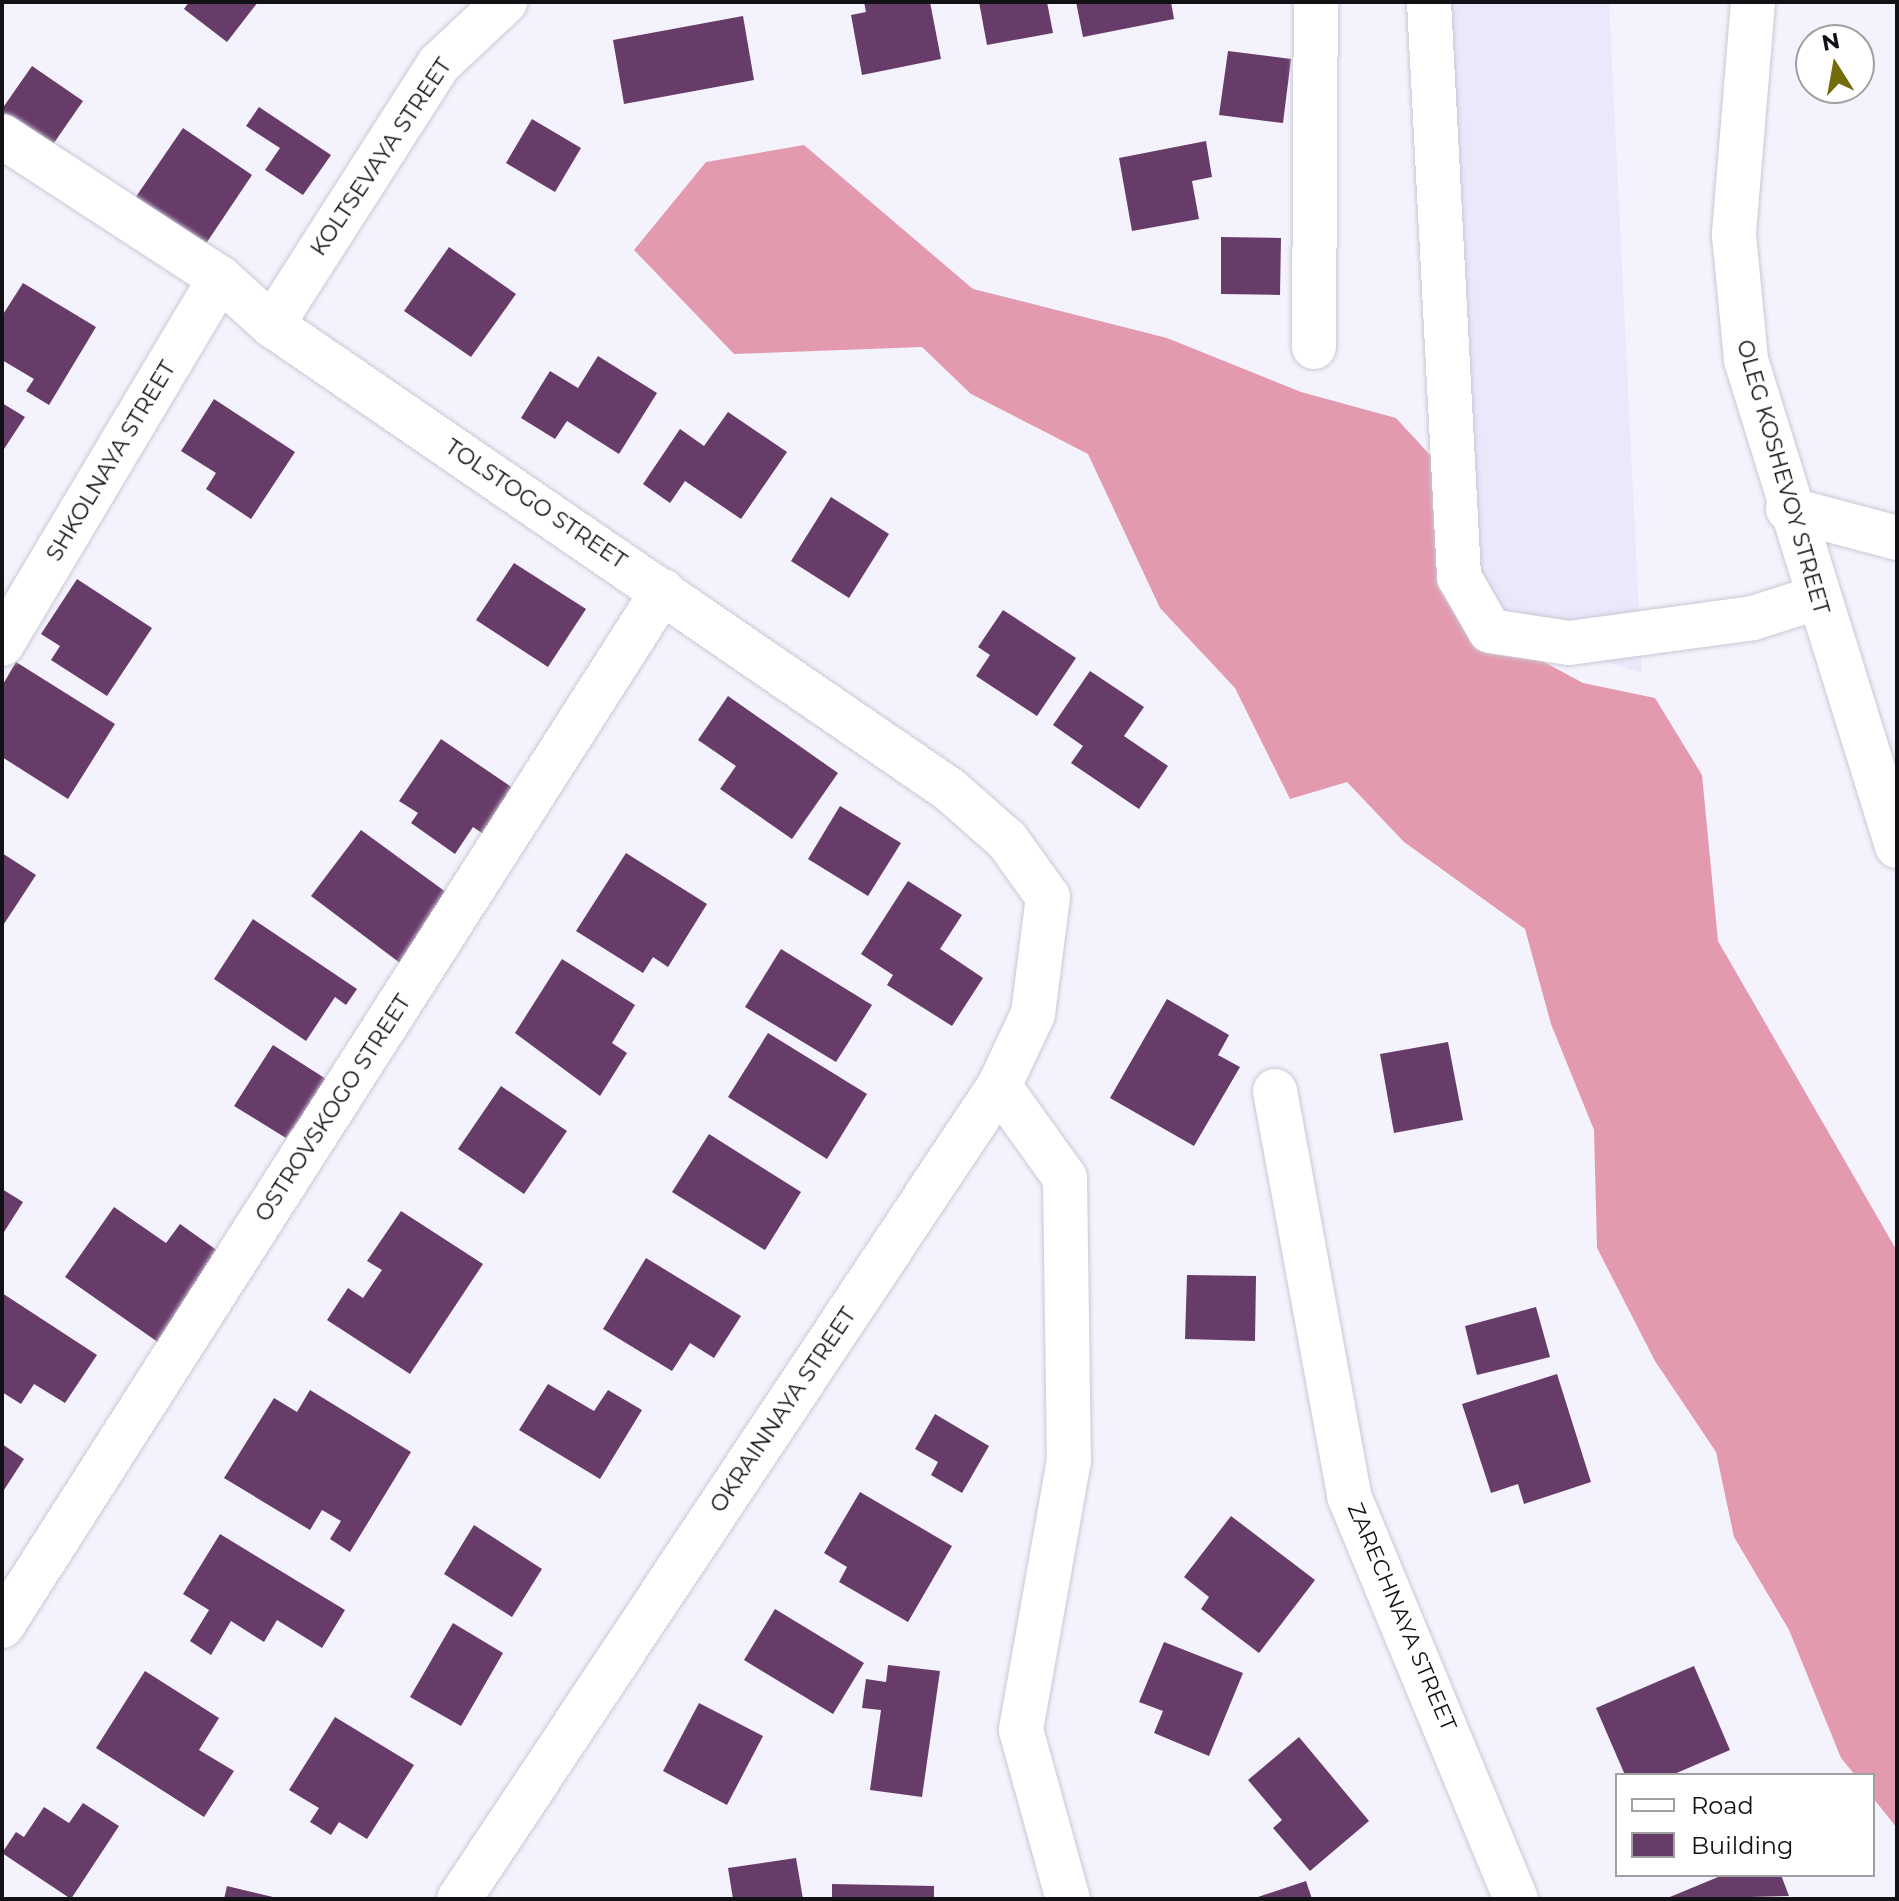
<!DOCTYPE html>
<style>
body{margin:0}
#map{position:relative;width:1899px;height:1901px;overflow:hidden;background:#f4f3fd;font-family:Montserrat,sans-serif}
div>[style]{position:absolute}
.built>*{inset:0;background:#eae8fb}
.forest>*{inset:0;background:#e39aae}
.building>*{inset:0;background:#683c69}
.roads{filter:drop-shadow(0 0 2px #cac8d5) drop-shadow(0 0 2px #cac8d5)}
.minor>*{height:44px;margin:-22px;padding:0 22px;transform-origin:22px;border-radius:22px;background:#fff}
span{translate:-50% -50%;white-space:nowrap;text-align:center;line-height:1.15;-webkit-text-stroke:8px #fff;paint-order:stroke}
.street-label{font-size:22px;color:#121216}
.frame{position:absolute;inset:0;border:4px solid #121216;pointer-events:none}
.legend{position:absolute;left:1615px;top:1773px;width:260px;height:104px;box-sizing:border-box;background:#fff;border:2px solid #a0a0a2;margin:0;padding:10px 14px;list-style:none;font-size:24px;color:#121216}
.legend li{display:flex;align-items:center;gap:16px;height:40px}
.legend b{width:40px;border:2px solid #a0a0a2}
.north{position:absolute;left:1795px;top:24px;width:80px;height:80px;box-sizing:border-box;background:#fff;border:2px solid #a0a0a2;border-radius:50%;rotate:349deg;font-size:22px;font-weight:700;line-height:32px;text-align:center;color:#121216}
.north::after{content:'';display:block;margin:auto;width:28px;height:36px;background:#736c09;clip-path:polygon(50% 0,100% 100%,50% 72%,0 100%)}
</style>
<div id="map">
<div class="built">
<i style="clip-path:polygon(1436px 2px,1609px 2px,1642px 673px,1464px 619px)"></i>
</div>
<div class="forest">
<i style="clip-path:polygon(804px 145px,973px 289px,1167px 338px,1301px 392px,1396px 418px,1464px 492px,1464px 619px,1583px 683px,1655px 698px,1702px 775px,1718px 941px,1897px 1251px,1897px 1828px,1873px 1798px,1873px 1775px,1855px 1775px,1841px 1758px,1789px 1630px,1734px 1537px,1716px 1452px,1655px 1361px,1597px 1248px,1594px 1130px,1551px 1024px,1525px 929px,1404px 842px,1347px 782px,1290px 799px,1235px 688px,1160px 608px,1088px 454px,971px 394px,922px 347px,734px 354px,634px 250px,706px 162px)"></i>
</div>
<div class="building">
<i style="clip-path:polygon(189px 2px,258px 2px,227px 42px,184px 9px)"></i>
<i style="clip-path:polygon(864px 2px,930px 2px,941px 59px,862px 75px,851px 15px,866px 12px)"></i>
<i style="clip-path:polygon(979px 2px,1047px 2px,1053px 33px,987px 45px)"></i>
<i style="clip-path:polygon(1076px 2px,1171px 2px,1174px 19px,1083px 37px)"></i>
<i style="clip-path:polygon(743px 16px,754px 80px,624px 104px,613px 40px)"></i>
<i style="clip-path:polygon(1228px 51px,1291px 59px,1283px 123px,1219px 115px)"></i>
<i style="clip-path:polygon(32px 66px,83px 101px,47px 153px,2px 123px,2px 109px)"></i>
<i style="clip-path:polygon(259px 107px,331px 155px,303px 195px,265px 170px,280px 148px,246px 126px)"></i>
<i style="clip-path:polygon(532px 119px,581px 148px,555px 192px,506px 163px)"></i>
<i style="clip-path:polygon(183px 128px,252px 175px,201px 251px,131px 204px)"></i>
<i style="clip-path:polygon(1206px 141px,1212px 177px,1192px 181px,1199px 219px,1132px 231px,1119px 158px)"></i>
<i style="clip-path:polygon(1221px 237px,1281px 238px,1280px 295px,1221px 294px)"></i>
<i style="clip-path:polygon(449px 247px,516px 294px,471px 357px,404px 311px)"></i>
<i style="clip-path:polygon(23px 283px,96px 327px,49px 405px,26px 391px,34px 379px,2px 360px,2px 316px)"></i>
<i style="clip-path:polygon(598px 356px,657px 393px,619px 454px,567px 421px,555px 439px,521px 418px,550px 371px,578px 388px)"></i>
<i style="clip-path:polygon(214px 399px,295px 452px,251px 519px,206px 489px,216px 473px,181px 451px)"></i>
<i style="clip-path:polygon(2px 403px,25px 417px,2px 452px)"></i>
<i style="clip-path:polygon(728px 412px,787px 452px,741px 519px,685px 481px,670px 503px,643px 484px,680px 429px,704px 446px)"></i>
<i style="clip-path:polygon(831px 497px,889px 534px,849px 598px,791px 561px)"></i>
<i style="clip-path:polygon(514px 563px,586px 609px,548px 667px,476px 620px)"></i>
<i style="clip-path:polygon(77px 579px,152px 628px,107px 696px,51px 660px,60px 646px,41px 634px)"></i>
<i style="clip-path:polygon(1003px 610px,1076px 658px,1037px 716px,976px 676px,990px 655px,978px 647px)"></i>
<i style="clip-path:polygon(16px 662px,115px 724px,68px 799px,2px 757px,2px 686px)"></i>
<i style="clip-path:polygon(1090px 671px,1144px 707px,1124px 736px,1168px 766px,1139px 809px,1071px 763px,1083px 746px,1053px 725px)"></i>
<i style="clip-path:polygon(728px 696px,838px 773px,792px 839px,720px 789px,736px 766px,698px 740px)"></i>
<i style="clip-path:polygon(441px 739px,523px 795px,492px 840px,473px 827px,455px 854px,411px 823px,418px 813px,399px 801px)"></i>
<i style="clip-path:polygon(840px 806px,901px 843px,868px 896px,808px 859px)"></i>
<i style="clip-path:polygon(361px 830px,454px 898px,404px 966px,311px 896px)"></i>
<i style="clip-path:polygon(2px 853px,36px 875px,2px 927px)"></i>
<i style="clip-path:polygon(626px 853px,707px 904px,668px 967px,653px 957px,643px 973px,576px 931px)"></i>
<i style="clip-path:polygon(908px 881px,962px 915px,940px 949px,983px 978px,952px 1026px,887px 985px,893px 975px,861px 954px)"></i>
<i style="clip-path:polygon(253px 919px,357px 989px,346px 1005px,335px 997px,306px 1041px,214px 979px)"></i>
<i style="clip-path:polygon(781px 949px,872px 1005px,836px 1062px,745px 1007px)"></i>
<i style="clip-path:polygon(562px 959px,635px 1005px,612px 1043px,627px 1053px,600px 1096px,515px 1033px)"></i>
<i style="clip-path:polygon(1167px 999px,1229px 1035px,1218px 1055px,1240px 1067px,1194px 1146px,1110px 1098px)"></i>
<i style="clip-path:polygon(768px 1033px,867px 1094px,827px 1159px,728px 1097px)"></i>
<i style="clip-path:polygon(1448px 1042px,1463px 1120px,1394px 1133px,1380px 1054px)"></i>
<i style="clip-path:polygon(273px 1045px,337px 1086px,306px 1135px,293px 1128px,286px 1138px,234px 1106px)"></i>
<i style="clip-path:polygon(501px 1086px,567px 1131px,524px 1194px,458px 1149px)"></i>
<i style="clip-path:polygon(709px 1134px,801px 1192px,765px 1250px,672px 1192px)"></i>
<i style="clip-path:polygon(2px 1189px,23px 1202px,4px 1232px,2px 1231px)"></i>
<i style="clip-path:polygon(114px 1207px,166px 1243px,180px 1224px,225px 1256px,162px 1345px,65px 1277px)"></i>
<i style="clip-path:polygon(401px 1211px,483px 1264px,410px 1374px,327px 1320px,348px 1288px,363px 1298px,382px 1270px,367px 1261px)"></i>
<i style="clip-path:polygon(646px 1258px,741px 1316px,714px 1358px,690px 1343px,672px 1371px,603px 1329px)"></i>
<i style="clip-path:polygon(1187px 1275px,1256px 1276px,1255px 1341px,1185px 1339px)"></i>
<i style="clip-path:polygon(2px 1293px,97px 1355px,65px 1403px,34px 1384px,21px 1404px,2px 1392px)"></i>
<i style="clip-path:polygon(1536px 1307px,1550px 1357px,1477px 1375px,1465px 1326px)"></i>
<i style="clip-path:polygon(1557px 1374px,1591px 1482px,1524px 1504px,1518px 1484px,1491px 1493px,1462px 1404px)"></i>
<i style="clip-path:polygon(548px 1384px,594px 1411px,608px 1390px,642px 1410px,600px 1479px,519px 1430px)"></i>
<i style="clip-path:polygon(310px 1390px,411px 1452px,350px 1552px,330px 1539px,341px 1521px,322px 1510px,310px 1530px,224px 1478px,274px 1398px,297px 1412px)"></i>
<i style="clip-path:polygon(935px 1414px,989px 1446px,962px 1493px,931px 1475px,938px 1462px,915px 1449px)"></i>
<i style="clip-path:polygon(2px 1444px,24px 1459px,2px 1493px)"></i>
<i style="clip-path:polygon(860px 1492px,952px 1546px,908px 1622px,839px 1582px,847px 1567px,824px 1553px)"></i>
<i style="clip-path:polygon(1231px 1516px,1315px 1580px,1259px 1653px,1201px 1609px,1209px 1597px,1184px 1577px)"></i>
<i style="clip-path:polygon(474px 1525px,542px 1569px,512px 1617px,444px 1574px)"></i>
<i style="clip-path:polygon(220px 1534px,345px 1610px,322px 1648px,277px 1620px,264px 1642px,231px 1621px,211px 1655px,190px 1641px,209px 1610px,183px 1594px)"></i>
<i style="clip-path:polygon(775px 1609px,864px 1663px,833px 1714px,744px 1660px)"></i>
<i style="clip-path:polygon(453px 1623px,503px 1653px,461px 1726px,410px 1697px)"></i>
<i style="clip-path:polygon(1164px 1642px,1243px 1673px,1209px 1756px,1154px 1733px,1163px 1711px,1139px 1702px)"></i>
<i style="clip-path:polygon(888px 1665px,940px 1671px,922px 1797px,870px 1790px,881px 1710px,862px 1708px,866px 1679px,886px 1682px)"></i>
<i style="clip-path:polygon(1694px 1666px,1730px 1750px,1672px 1775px,1625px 1775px,1596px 1708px)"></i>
<i style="clip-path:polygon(145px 1671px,219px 1718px,199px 1750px,234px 1771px,204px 1817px,96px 1748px)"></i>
<i style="clip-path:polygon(699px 1703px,763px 1736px,727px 1805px,663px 1771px)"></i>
<i style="clip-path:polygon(335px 1717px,414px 1765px,367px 1839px,339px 1822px,331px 1835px,310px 1822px,319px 1808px,289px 1790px)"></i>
<i style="clip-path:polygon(1299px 1737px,1369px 1821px,1310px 1871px,1273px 1828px,1282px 1820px,1248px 1780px)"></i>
<i style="clip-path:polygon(83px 1803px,119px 1826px,71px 1899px,2px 1853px,16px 1832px,24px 1837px,44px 1807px,69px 1823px)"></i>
<i style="clip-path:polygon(796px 1858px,803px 1899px,733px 1899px,728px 1868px)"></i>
<i style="clip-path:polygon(1723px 1875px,1781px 1875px,1789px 1896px,1665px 1899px)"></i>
<i style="clip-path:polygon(1306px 1881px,1312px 1899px,1255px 1899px,1255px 1898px)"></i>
<i style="clip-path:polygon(832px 1884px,934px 1886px,934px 1899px,832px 1899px)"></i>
<i style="clip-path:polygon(227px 1886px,277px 1898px,276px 1899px,224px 1899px)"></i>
</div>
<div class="roads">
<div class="minor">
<i style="left:1429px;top:2px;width:576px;rotate:87.01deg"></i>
<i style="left:1459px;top:577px;width:62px;rotate:60.1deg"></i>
<i style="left:1490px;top:631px;width:80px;rotate:8.6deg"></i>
<i style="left:1569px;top:643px;width:186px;rotate:-7.7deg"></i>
<i style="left:1753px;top:618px;width:66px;rotate:-17.6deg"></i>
<i style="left:1753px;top:2px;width:234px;rotate:94.7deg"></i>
<i style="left:1734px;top:235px;width:126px;rotate:84.5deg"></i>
<i style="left:1746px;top:360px;width:509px;rotate:72.74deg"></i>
<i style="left:2px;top:136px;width:260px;rotate:33.1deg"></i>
<i style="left:220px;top:278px;width:70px;rotate:42.1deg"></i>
<i style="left:272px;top:325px;width:822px;rotate:34.44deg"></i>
<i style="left:950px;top:790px;width:76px;rotate:41.3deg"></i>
<i style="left:1007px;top:840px;width:70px;rotate:54.3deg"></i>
<i style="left:1048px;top:897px;width:118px;rotate:97.3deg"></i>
<i style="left:1033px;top:1014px;width:80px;rotate:115.3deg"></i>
<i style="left:999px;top:1086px;width:976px;rotate:123.59deg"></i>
<i style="left:272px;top:325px;width:310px;rotate:-57.4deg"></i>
<i style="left:439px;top:64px;width:91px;rotate:-43.2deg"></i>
<i style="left:1314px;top:347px;width:345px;rotate:-89.7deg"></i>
<i style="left:1788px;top:509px;width:113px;rotate:14.9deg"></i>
<i style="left:2px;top:644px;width:426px;rotate:-59.2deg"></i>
<i style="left:999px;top:1086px;width:113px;rotate:54.3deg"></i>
<i style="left:1065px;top:1178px;width:282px;rotate:89.2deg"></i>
<i style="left:1069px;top:1460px;width:274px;rotate:100.1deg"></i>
<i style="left:1021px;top:1730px;width:175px;rotate:74.5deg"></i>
<i style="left:1275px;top:1091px;width:412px;rotate:79.6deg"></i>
<i style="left:1349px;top:1496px;width:436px;rotate:67.5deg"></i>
<i style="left:2px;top:1626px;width:1228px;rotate:-57.44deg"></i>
</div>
</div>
<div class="street-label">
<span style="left:381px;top:157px;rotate:-56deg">KOLTSEVAYA STREET</span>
<span style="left:111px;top:461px;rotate:-59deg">SHKOLNAYA STREET</span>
<span style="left:1783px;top:477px;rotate:74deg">OLEG KOSHEVOY STREET</span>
<span style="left:536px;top:504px;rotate:34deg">TOLSTOGO STREET</span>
<span style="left:333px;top:1108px;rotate:-57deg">OSTROVSKOGO STREET</span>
<span style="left:783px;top:1410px;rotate:-56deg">OKRAINNAYA STREET</span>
<span style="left:1402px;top:1617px;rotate:67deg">ZARECHNAYA STREET</span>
</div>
<div class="frame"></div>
<ul class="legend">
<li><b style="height:10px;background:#fff"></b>Road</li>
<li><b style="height:22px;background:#683c69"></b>Building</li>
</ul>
<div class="north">N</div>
</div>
